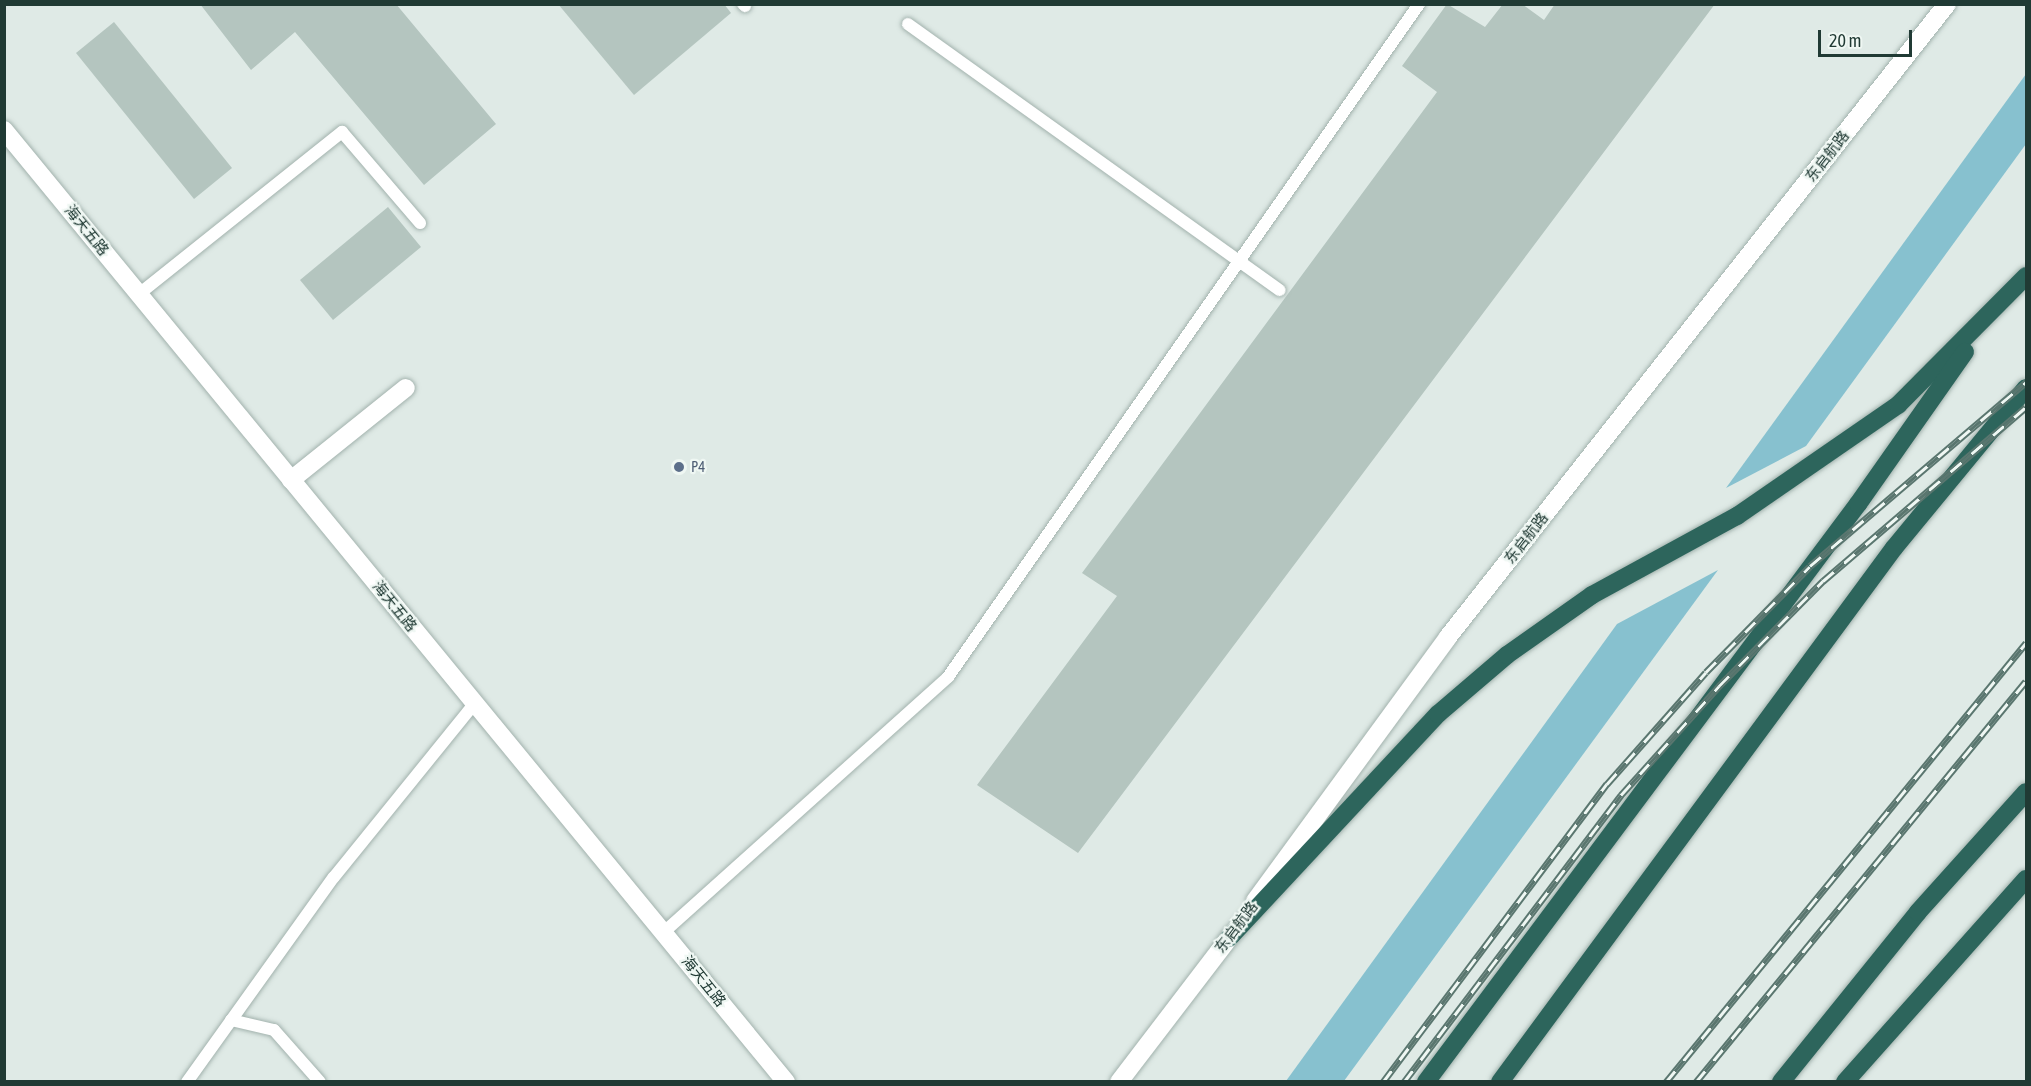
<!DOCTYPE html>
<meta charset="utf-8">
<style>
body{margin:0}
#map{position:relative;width:2031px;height:1086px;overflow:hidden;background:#dfeae6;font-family:"Asap Condensed","Noto Sans SC",sans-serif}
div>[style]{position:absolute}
.water>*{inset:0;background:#87c1cf}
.building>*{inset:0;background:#b4c5bf}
.roads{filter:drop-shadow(0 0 2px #a2b2ad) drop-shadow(0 0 2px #a2b2ad)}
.lane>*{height:12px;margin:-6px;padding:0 6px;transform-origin:6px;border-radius:6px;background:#fff}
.street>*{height:18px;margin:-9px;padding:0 9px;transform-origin:9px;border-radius:9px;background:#fff}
.secondary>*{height:18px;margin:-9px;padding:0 9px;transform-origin:9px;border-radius:9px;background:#fff}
.highway>*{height:18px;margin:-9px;padding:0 9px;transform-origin:9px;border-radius:9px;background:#2d655c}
.rail>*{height:7px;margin-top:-3.5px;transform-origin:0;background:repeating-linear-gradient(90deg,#eff7f3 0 14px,#5a766f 0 28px);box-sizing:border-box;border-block:2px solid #5a766f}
.dots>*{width:16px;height:16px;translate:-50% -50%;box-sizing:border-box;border:3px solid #eff7f3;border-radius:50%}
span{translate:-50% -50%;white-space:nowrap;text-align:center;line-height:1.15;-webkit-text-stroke:4.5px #eff7f3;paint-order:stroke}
.street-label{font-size:15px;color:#203a34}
.service-label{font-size:15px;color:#4e5e75}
.left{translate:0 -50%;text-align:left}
.frame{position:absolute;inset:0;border:6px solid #203a34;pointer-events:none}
.scale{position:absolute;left:1818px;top:30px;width:94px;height:27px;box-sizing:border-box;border:3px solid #203a34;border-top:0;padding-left:8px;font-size:18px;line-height:21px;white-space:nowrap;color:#203a34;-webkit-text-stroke:4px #eff7f3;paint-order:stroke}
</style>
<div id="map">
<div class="water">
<i style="clip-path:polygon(2026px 74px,2026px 144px,1806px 446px,1726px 488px)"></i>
<i style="clip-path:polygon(1718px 570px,1344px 1081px,1286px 1081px,1617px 624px)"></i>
</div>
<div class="building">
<i style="clip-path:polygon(200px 4px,396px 4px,496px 124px,424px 185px,295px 32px,251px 70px)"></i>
<i style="clip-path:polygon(558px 4px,724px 4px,731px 13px,634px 95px)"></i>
<i style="clip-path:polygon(1447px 4px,1485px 27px,1503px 4px,1522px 4px,1544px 20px,1555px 4px,1715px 4px,1078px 853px,977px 785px,1117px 596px,1082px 573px,1437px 92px,1402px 66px)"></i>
<i style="clip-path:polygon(114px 22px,232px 168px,194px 199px,76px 53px)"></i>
<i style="clip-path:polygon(388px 207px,421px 247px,333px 320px,300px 280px)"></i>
</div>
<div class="roads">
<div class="lane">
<i style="left:743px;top:4px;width:3px;rotate:45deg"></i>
<i style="left:908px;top:24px;width:457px;rotate:35.6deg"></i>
<i style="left:139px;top:294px;width:260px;rotate:-38.6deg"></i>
<i style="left:342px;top:132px;width:120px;rotate:49.4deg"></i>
<i style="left:664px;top:932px;width:382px;rotate:-41.9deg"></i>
<i style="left:948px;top:677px;width:821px;rotate:-55.01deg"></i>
<i style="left:231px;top:1020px;width:44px;rotate:13.1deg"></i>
<i style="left:274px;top:1030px;width:69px;rotate:48.5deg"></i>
<i style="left:187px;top:1082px;width:252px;rotate:-54.4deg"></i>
<i style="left:334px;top:877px;width:224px;rotate:-51deg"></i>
</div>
<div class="street">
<i style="left:291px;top:480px;width:147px;rotate:-38.7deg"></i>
<i style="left:1255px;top:901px;width:327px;rotate:-53.8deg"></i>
<i style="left:1448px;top:637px;width:806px;rotate:-51.75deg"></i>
</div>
<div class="secondary">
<i style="left:4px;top:130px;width:1232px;rotate:50.6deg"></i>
<i style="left:1119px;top:1082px;width:181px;rotate:-52.6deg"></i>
</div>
<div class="highway">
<i style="left:1229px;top:938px;width:306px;rotate:-47deg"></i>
<i style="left:1438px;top:714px;width:91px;rotate:-40.5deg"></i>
<i style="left:1507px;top:655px;width:104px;rotate:-35.2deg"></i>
<i style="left:1592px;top:595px;width:165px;rotate:-28.6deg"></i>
<i style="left:1737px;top:516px;width:196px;rotate:-34.6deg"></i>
<i style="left:1898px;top:405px;width:182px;rotate:-45.2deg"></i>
<i style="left:1426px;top:1082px;width:722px;rotate:-53.23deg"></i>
<i style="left:1858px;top:504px;width:186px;rotate:-54.9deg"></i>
<i style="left:1500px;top:1082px;width:664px;rotate:-53.58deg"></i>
<i style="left:1894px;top:548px;width:207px;rotate:-50.5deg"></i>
<i style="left:1781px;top:1082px;width:218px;rotate:-51.1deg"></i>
<i style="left:1918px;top:912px;width:161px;rotate:-48deg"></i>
<i style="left:1845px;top:1082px;width:272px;rotate:-48.3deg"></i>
</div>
</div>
<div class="rail">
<i style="left:1383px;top:1082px;width:373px;rotate:-53.1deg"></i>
<i style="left:1607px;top:784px;width:149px;rotate:-48.5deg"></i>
<i style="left:1706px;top:672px;width:148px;rotate:-45.5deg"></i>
<i style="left:1810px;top:566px;width:284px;rotate:-40.4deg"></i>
<i style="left:1404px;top:1082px;width:360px;rotate:-52.9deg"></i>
<i style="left:1621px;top:795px;width:147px;rotate:-48deg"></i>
<i style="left:1719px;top:686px;width:148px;rotate:-45.3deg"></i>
<i style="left:1823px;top:581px;width:267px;rotate:-40.6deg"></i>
<i style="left:1666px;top:1082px;width:568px;rotate:-50.65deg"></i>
<i style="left:1696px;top:1082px;width:519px;rotate:-50.55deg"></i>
</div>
<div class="dots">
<i style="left:679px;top:467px;background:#5c6f8a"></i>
</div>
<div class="street-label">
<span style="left:1827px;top:156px;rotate:-52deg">东启航路</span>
<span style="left:87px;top:230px;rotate:51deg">海天五路</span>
<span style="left:1526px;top:538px;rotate:-52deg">东启航路</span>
<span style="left:395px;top:606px;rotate:51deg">海天五路</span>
<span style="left:1236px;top:927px;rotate:-53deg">东启航路</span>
<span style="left:704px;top:981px;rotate:51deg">海天五路</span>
</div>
<div class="service-label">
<span class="left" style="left:691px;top:467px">P4</span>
</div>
<div class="frame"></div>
<div class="scale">20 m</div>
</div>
